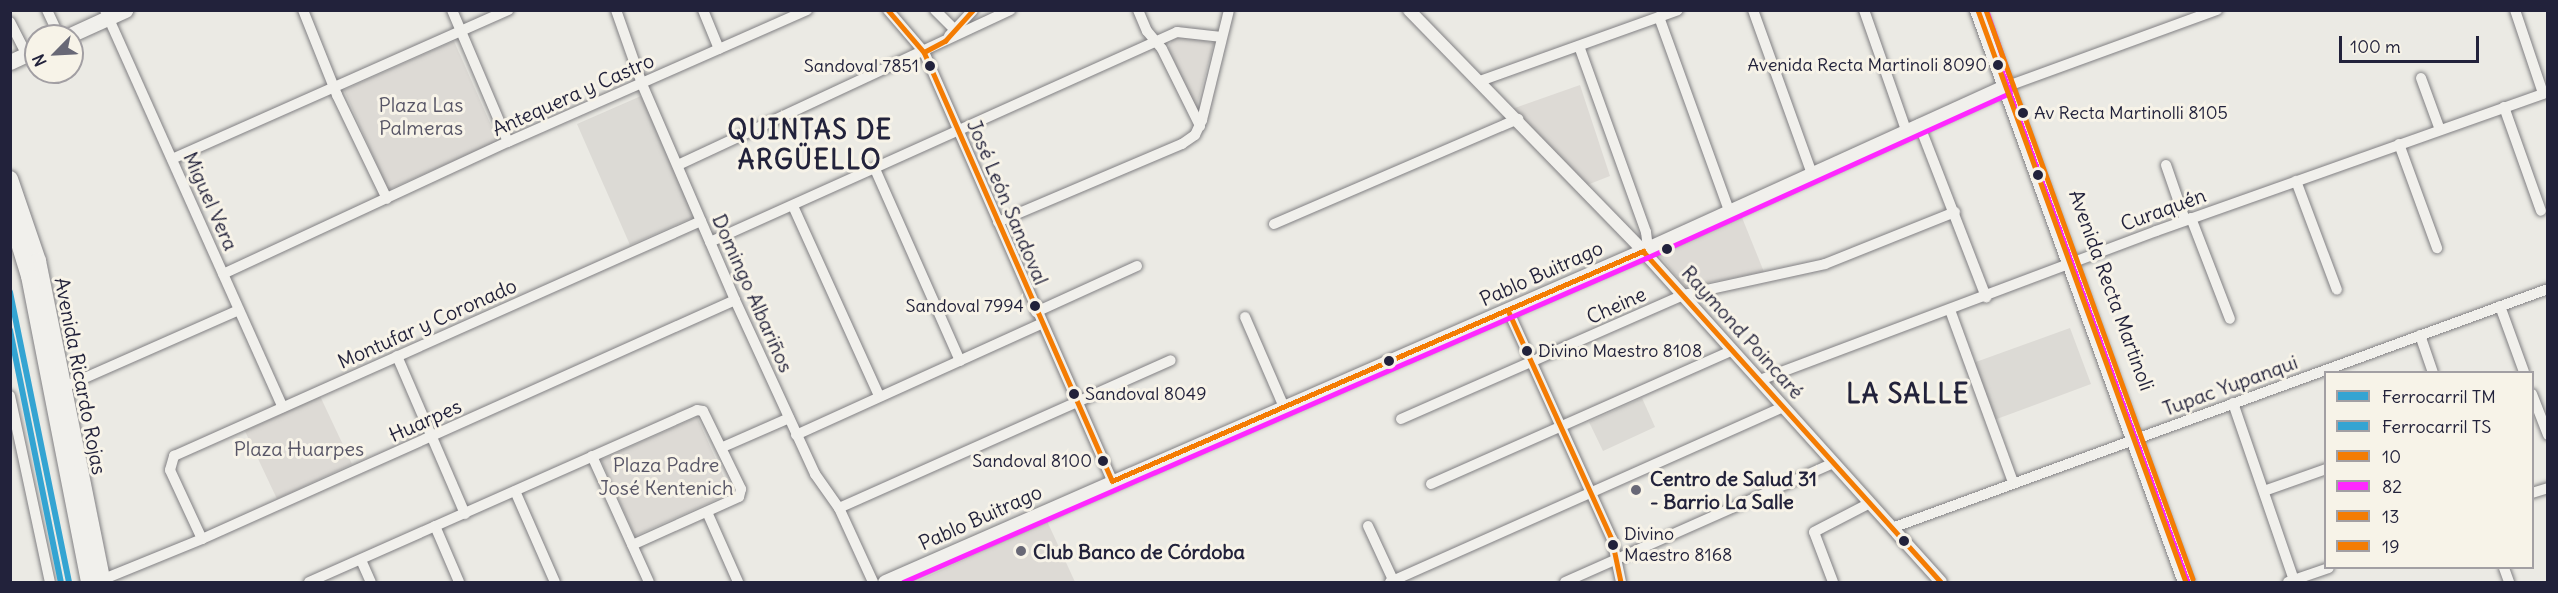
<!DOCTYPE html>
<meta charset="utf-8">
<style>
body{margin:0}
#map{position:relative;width:2558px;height:593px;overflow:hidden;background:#ebeae4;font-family:Delius,sans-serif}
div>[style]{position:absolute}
.built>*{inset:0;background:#dcdad5}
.green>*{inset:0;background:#dddad5}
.roads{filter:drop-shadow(0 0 2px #818083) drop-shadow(0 0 2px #818083)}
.minor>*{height:10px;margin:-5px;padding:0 5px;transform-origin:5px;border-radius:5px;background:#f1f0ec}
.tertiary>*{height:12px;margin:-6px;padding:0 6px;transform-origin:6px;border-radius:6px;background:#f1f0ec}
.secondary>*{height:15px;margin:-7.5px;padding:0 7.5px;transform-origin:7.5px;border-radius:7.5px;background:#f1f0ec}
.primary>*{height:16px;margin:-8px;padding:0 8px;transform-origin:8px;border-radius:8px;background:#f1f0ec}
.bus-1>*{height:4.5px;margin:-2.25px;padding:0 2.25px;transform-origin:2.25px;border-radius:2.25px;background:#f47c03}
.bus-2>*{height:4.5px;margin:-2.25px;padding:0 2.25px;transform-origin:2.25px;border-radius:2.25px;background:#fe27ff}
.bus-3>*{height:4.5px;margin:-2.25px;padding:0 2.25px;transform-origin:2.25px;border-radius:2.25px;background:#f47c03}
.bus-4>*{height:4.5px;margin:-2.25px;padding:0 2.25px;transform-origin:2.25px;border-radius:2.25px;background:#f47c03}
.rail-1>*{height:6px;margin:-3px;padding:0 3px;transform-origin:3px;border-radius:3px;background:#34a4d2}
.rail-2>*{height:6px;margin:-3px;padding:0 3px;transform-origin:3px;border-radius:3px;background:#34a4d2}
.dots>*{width:16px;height:16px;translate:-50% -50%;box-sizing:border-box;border:3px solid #f7f3e8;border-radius:50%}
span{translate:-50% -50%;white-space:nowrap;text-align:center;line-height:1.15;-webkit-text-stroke:6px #f7f3e8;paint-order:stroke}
.bus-label{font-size:18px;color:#22223b}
.right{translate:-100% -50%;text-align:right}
.left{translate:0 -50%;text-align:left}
.street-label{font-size:20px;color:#22223b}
.park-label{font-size:20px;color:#575566}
.poi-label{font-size:20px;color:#22223b;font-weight:700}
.district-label{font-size:26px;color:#22223b;font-weight:700;letter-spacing:1.5px}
.frame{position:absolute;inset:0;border:12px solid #22223b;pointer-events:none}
.legend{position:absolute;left:2324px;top:371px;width:210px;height:198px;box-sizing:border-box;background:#f7f3e8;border:2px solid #a29fa3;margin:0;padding:8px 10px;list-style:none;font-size:18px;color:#22223b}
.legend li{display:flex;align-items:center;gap:12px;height:30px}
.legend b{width:30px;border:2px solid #a29fa3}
.north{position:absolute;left:24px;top:24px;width:60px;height:60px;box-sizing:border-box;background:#f7f3e8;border:2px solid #a29fa3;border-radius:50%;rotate:246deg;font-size:16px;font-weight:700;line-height:24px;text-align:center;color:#22223b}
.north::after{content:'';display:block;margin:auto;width:21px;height:27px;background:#686876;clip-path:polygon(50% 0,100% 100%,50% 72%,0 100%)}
.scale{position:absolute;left:2339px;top:36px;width:140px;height:27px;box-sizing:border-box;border:3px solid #22223b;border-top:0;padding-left:8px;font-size:18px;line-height:21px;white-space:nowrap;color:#22223b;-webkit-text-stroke:4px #f7f3e8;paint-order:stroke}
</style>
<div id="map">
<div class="built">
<i style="clip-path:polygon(641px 96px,694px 217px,630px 245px,577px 124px)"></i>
<i style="clip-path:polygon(2070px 328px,2091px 384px,1994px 420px,1973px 363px)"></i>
<i style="clip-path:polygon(1642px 398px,1655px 427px,1603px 451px,1589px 422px)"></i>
</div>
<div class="green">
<i style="clip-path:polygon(1183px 36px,1214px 43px,1196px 109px,1168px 48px,1172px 40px)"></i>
<i style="clip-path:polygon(454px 41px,498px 141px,388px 190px,344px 90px)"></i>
<i style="clip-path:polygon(1580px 85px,1610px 176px,1587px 185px,1512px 109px)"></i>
<i style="clip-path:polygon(1741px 215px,1764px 272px,1685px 287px,1656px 251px)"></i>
<i style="clip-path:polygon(320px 396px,352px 464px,277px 499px,245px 431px)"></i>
<i style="clip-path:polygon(697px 417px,731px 493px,635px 536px,601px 460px)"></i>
<i style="clip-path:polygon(1047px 521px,1075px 582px,918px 582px,917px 581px)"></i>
</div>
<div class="roads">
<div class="minor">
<i style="left:47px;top:10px;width:29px;rotate:65deg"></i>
<i style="left:105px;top:10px;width:435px;rotate:65.9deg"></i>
<i style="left:303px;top:10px;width:92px;rotate:68.2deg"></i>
<i style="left:337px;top:95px;width:115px;rotate:64.3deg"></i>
<i style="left:452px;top:10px;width:143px;rotate:67deg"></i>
<i style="left:616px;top:10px;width:78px;rotate:70.6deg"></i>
<i style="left:642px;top:84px;width:235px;rotate:66.7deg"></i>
<i style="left:735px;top:300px;width:192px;rotate:65.3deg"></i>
<i style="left:815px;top:474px;width:42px;rotate:54.8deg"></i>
<i style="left:839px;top:508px;width:81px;rotate:65.3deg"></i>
<i style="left:703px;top:10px;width:42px;rotate:67.7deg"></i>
<i style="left:888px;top:10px;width:55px;rotate:49.4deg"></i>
<i style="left:924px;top:52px;width:468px;rotate:66.3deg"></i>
<i style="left:935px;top:10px;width:28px;rotate:45deg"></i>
<i style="left:1138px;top:10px;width:23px;rotate:67deg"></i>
<i style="left:1147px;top:31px;width:23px;rotate:50deg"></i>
<i style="left:1162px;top:49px;width:86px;rotate:63.7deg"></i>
<i style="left:1753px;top:10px;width:174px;rotate:70.2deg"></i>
<i style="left:1864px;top:10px;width:127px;rotate:70.7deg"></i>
<i style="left:2515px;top:10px;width:88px;rotate:71.4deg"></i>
<i style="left:1659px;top:17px;width:205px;rotate:70.1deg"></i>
<i style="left:10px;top:22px;width:36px;rotate:63deg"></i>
<i style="left:949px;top:36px;width:35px;rotate:-47deg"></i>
<i style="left:1579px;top:46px;width:198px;rotate:70.2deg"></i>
<i style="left:1646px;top:232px;width:16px;rotate:83deg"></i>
<i style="left:2421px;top:78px;width:55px;rotate:69.9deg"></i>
<i style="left:1480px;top:81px;width:210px;rotate:-19.7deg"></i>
<i style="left:2005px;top:87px;width:226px;rotate:-20deg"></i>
<i style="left:2504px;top:107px;width:110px;rotate:70.4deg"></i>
<i style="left:1919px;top:124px;width:186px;rotate:68.8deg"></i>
<i style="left:2399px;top:144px;width:111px;rotate:69.9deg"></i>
<i style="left:172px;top:159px;width:368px;rotate:-23.9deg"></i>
<i style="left:678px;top:165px;width:367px;rotate:-25deg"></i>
<i style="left:2166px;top:165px;width:58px;rotate:70.9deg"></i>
<i style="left:875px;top:169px;width:210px;rotate:66.1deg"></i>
<i style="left:2296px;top:181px;width:116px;rotate:69.4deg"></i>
<i style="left:793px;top:206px;width:209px;rotate:65.6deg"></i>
<i style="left:2191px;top:218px;width:108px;rotate:68.9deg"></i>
<i style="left:998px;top:222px;width:200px;rotate:-23deg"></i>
<i style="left:1182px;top:144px;width:16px;rotate:-35deg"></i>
<i style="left:1195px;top:135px;width:17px;rotate:-65deg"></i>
<i style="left:1202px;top:120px;width:113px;rotate:-76.2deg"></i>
<i style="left:1274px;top:224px;width:266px;rotate:-23.3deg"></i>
<i style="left:710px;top:242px;width:512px;rotate:-24.21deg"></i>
<i style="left:1177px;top:32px;width:45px;rotate:6.3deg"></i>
<i style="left:223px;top:274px;width:314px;rotate:-24.9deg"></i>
<i style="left:508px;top:142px;width:327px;rotate:-23.8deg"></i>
<i style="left:2500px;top:306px;width:70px;rotate:70deg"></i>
<i style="left:1508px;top:310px;width:252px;rotate:65.6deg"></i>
<i style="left:1612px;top:539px;width:44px;rotate:78.2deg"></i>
<i style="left:1950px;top:310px;width:183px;rotate:69.9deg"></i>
<i style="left:1036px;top:312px;width:111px;rotate:-24.5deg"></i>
<i style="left:1245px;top:317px;width:98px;rotate:66.6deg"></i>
<i style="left:2420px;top:335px;width:39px;rotate:71deg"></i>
<i style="left:397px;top:356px;width:172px;rotate:66.7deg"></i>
<i style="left:1760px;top:380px;width:423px;rotate:-20.6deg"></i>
<i style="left:2156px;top:231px;width:416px;rotate:-19.5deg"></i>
<i style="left:59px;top:385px;width:4px;rotate:45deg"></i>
<i style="left:62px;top:388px;width:193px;rotate:-23.8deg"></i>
<i style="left:2532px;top:394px;width:44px;rotate:68.7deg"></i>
<i style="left:10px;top:396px;width:190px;rotate:77.9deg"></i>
<i style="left:2233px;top:403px;width:187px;rotate:71deg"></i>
<i style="left:1401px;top:419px;width:308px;rotate:-23.7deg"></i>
<i style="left:1683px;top:295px;width:145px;rotate:-12.3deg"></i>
<i style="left:1825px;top:264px;width:140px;rotate:-21.8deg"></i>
<i style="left:796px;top:435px;width:269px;rotate:-24.4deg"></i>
<i style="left:723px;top:447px;width:72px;rotate:-23.7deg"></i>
<i style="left:592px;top:456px;width:138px;rotate:65.7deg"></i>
<i style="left:1431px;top:484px;width:330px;rotate:-23.9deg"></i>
<i style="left:515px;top:491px;width:99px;rotate:66.3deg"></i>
<i style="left:2264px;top:491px;width:66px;rotate:-19.5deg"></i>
<i style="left:2532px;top:493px;width:17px;rotate:-17deg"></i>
<i style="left:839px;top:508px;width:363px;rotate:-24deg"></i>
<i style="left:707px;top:512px;width:77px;rotate:66.1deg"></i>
<i style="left:435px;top:526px;width:61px;rotate:66.8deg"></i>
<i style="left:1368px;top:526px;width:62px;rotate:65.1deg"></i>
<i style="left:1892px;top:528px;width:698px;rotate:-20.02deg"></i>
<i style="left:202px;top:539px;width:76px;rotate:-114.9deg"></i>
<i style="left:170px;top:470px;width:15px;rotate:-74deg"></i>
<i style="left:174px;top:456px;width:577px;rotate:-24.03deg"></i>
<i style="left:361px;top:560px;width:24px;rotate:66deg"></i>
<i style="left:2504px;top:568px;width:15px;rotate:70deg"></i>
<i style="left:99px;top:581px;width:111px;rotate:-22.2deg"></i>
<i style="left:202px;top:539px;width:584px;rotate:-24.15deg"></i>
<i style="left:309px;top:582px;width:424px;rotate:-23.9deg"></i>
<i style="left:697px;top:410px;width:6px;rotate:9deg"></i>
<i style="left:703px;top:411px;width:87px;rotate:64deg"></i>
<i style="left:741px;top:489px;width:8px;rotate:104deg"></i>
<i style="left:739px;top:497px;width:117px;rotate:155.8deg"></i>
<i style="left:1390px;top:582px;width:430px;rotate:-24deg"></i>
<i style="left:1565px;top:582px;width:293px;rotate:-23.9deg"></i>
<i style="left:1833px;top:582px;width:53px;rotate:-110.8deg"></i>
<i style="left:1814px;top:532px;width:63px;rotate:-27.4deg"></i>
<i style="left:2288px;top:582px;width:43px;rotate:-18.9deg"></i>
</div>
<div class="tertiary">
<i style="left:1409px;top:10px;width:336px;rotate:45.8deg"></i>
<i style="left:1643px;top:251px;width:445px;rotate:48deg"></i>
</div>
<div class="secondary">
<i style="left:68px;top:36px;width:63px;rotate:-24.5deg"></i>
<i style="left:10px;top:62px;width:29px;rotate:-25deg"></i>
<i style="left:885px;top:582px;width:827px;rotate:-23.59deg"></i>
<i style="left:1643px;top:251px;width:397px;rotate:-24.4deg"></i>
</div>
<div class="primary">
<i style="left:1978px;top:10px;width:609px;rotate:70.02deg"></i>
<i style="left:10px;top:179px;width:87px;rotate:71.1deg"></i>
<i style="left:38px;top:261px;width:328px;rotate:78.6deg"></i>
<i style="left:10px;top:214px;width:65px;rotate:73deg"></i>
<i style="left:29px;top:276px;width:312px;rotate:78.9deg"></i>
</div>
</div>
<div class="bus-1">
<i style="left:888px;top:10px;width:55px;rotate:49.4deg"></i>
<i style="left:924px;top:52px;width:468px;rotate:66.3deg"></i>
<i style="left:924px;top:52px;width:24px;rotate:-28deg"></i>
<i style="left:945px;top:41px;width:42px;rotate:-47.9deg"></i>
<i style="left:1508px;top:310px;width:252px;rotate:65.6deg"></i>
<i style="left:1612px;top:539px;width:44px;rotate:78.2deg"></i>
<i style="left:1112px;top:481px;width:579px;rotate:-23.42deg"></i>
<i style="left:1643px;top:251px;width:445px;rotate:48deg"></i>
</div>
<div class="bus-2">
<i style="left:1998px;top:60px;width:556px;rotate:70deg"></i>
<i style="left:903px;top:582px;width:811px;rotate:-23.56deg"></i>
<i style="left:1646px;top:258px;width:399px;rotate:-24.4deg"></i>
<i style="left:2009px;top:93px;width:9px;rotate:-69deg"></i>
<i style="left:2012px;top:85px;width:79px;rotate:-109.1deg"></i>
</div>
<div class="bus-3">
<i style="left:1978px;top:10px;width:609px;rotate:70.02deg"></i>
</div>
<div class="bus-4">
<i style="left:1986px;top:10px;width:605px;rotate:70.01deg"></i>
</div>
<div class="rail-1">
<i style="left:10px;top:292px;width:296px;rotate:78.5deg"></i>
</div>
<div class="rail-2">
<i style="left:10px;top:330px;width:257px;rotate:78.6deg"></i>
</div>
<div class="dots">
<i style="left:1998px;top:65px;background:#22223b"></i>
<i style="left:930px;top:66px;background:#22223b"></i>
<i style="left:2023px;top:113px;background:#22223b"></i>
<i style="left:2038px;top:175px;background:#22223b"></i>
<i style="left:1667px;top:249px;background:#22223b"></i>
<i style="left:1035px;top:306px;background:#22223b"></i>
<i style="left:1527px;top:351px;background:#22223b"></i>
<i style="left:1389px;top:361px;background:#22223b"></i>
<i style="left:1074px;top:394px;background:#22223b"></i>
<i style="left:1103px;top:461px;background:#22223b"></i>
<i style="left:1636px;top:490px;background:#686876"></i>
<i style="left:1904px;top:541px;background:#22223b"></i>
<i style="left:1613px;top:545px;background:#22223b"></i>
<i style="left:1021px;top:551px;background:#686876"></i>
</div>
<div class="bus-label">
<span class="right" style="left:1987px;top:65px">Avenida Recta Martinoli 8090</span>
<span class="right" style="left:919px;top:66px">Sandoval 7851</span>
<span class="left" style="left:2034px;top:113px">Av Recta Martinolli 8105</span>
<span class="right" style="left:1024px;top:306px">Sandoval 7994</span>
<span class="left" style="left:1538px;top:351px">Divino Maestro 8108</span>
<span class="left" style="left:1085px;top:394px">Sandoval 8049</span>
<span class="right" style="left:1092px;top:461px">Sandoval 8100</span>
<span class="left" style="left:1624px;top:545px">Divino<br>Maestro 8168</span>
</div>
<div class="street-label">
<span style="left:573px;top:94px;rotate:-24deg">Antequera y Castro</span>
<span style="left:211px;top:201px;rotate:66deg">Miguel Vera</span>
<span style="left:1008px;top:202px;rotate:67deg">José León Sandoval</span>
<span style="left:2163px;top:209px;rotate:-20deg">Curaquén</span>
<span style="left:1541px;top:273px;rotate:-24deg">Pablo Buitrago</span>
<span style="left:2112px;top:290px;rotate:70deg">Avenida Recta Martinoli</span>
<span style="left:753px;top:293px;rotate:66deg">Domingo Albariños</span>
<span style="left:1616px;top:305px;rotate:-24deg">Cheine</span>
<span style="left:427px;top:323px;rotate:-24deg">Montufar y Coronado</span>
<span style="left:1743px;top:332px;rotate:48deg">Raymond Poincaré</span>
<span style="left:81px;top:376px;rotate:79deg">Avenida Ricardo Rojas</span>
<span style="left:2230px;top:385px;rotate:-20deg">Tupac Yupanqui</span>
<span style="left:425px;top:420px;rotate:-24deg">Huarpes</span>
<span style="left:980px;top:517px;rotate:-24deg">Pablo Buitrago</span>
</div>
<div class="park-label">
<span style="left:421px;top:116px">Plaza Las<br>Palmeras</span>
<span style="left:299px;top:448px">Plaza Huarpes</span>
<span style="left:666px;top:476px">Plaza Padre<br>José Kentenich</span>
</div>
<div class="poi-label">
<span class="left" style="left:1650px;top:490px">Centro de Salud 31<br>- Barrio La Salle</span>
<span class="left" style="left:1033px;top:551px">Club Banco de Córdoba</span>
</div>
<div class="district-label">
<span style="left:810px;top:145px">QUINTAS DE<br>ARGÜELLO</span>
<span style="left:1908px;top:394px">LA SALLE</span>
</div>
<div class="frame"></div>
<ul class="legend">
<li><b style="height:8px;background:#34a4d2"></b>Ferrocarril TM</li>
<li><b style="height:8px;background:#34a4d2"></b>Ferrocarril TS</li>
<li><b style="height:8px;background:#f47c03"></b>10</li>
<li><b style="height:8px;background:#fe27ff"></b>82</li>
<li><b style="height:8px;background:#f47c03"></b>13</li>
<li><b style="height:8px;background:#f47c03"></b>19</li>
</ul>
<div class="north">N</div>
<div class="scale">100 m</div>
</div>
